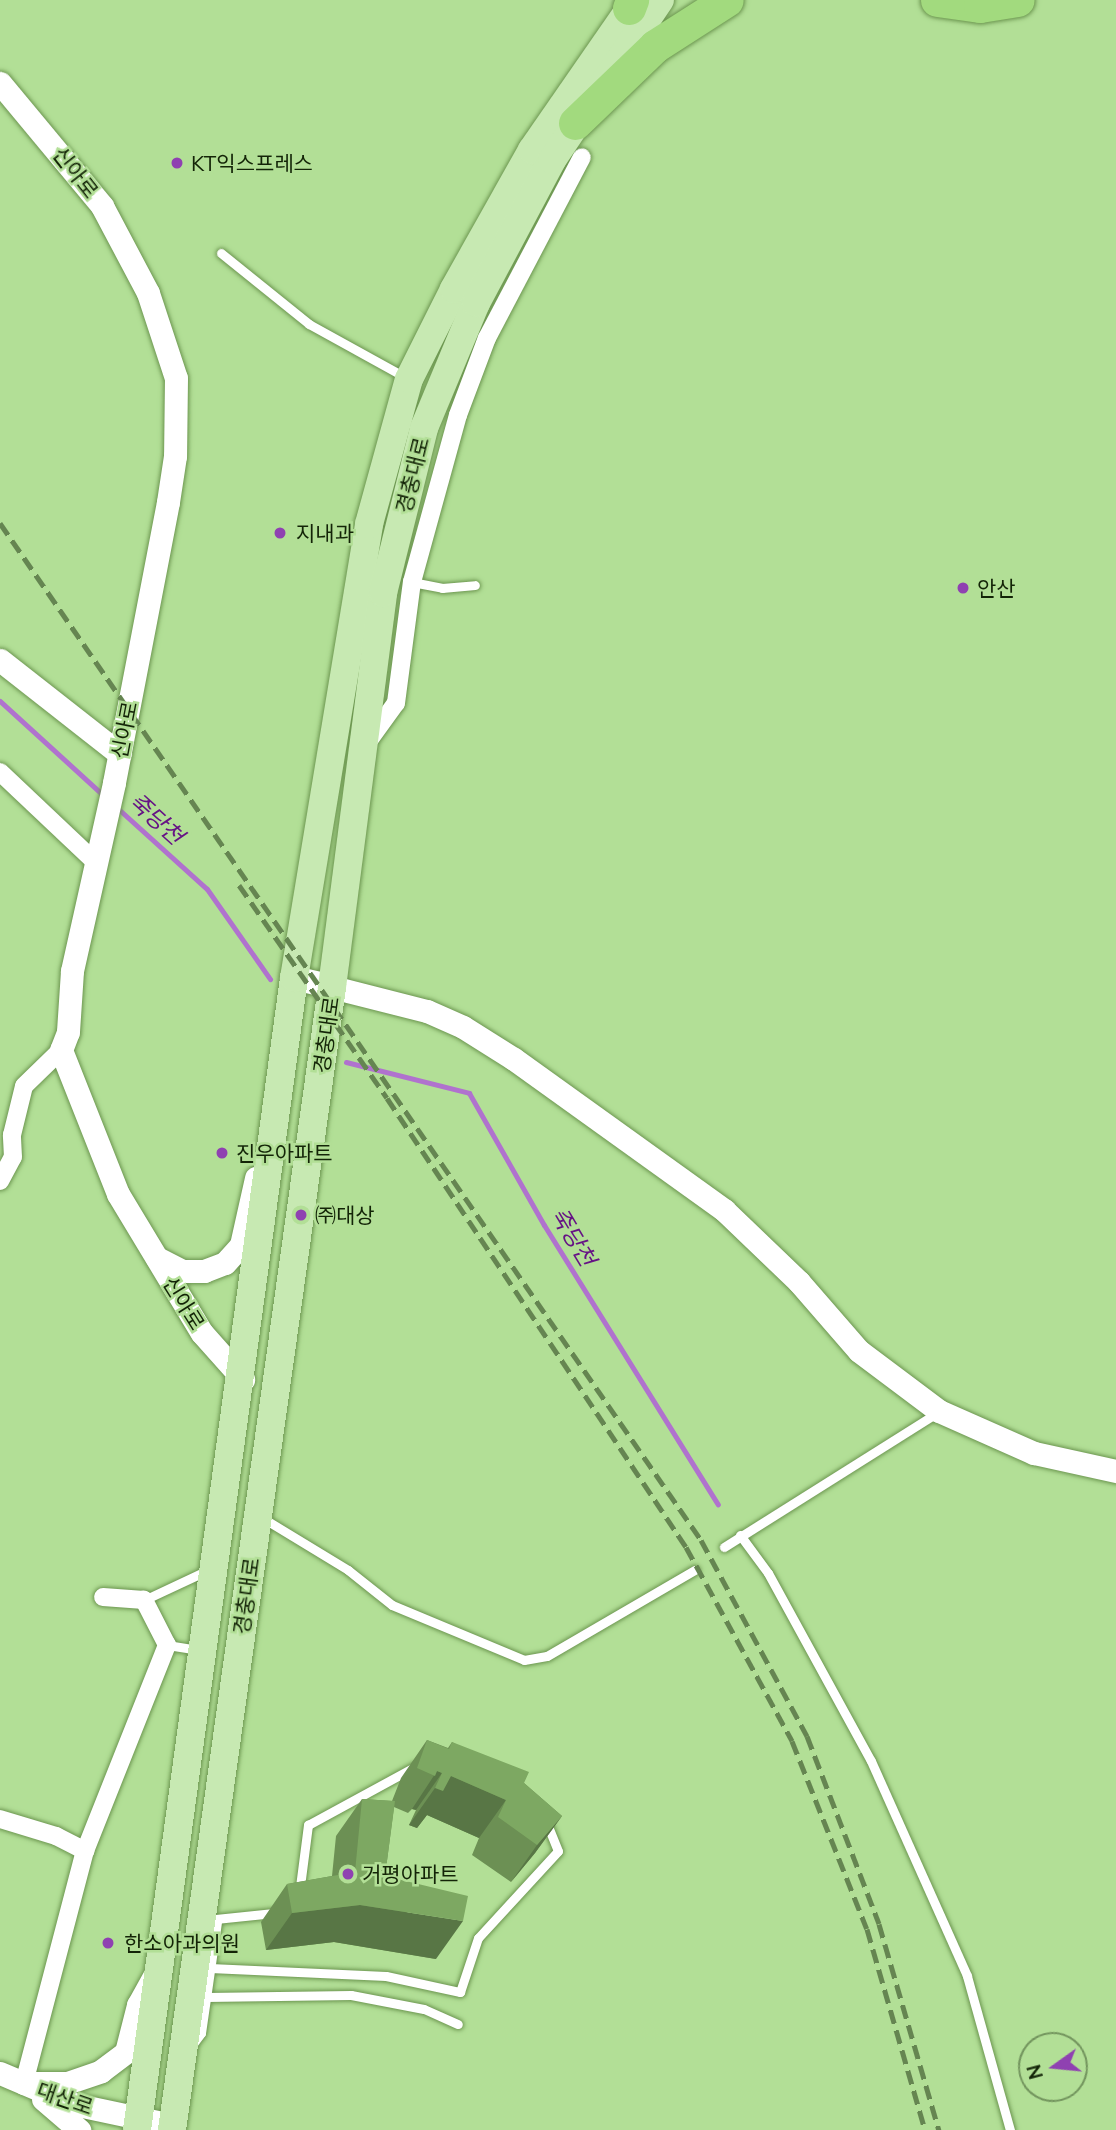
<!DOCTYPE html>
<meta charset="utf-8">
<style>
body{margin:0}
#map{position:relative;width:1116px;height:2130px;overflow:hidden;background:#b2df96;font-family:Mulish,"Noto Sans KR",sans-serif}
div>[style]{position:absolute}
.stream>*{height:5px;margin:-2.5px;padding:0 2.5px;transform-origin:2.5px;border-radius:2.5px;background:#b072ce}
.roads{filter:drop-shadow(0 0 2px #6c9650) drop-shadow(0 0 2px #6c9650)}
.service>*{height:9px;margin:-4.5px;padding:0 4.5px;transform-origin:4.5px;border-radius:4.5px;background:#fff}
.minor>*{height:18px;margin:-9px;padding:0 9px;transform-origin:9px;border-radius:9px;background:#fff}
.tertiary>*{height:23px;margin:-11.5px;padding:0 11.5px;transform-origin:11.5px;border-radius:11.5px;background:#fff}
.secondary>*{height:24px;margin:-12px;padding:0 12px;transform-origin:12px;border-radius:12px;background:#fff}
.primary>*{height:28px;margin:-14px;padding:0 14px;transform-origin:14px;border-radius:14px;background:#c7e9b2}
.motorway>*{height:33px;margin:-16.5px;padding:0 16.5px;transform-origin:16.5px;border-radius:16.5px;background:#a2da7e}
.rail>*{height:5px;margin-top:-2.5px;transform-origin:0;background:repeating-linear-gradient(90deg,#658551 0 14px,transparent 0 21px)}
.wall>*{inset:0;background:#6c9054}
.shaded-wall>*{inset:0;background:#587645}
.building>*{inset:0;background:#7da862}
.dots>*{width:19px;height:19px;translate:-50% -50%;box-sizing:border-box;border:4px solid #b2df96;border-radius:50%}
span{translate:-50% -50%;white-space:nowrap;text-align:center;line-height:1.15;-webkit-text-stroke:5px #b2df96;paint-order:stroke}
.poi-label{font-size:21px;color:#132407}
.left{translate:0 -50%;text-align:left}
.street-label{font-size:21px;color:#132407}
.water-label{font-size:23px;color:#661385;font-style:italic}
.north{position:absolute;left:1018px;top:2032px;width:70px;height:70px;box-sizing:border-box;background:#b2df96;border:2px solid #72945d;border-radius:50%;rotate:255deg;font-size:19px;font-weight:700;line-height:28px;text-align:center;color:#132407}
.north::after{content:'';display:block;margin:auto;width:24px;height:32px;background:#8f41b1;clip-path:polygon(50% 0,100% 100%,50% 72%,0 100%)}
</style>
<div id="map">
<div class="stream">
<i style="left:0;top:701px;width:141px;rotate:42.4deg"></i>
<i style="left:114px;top:805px;width:125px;rotate:42.1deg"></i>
<i style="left:207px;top:889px;width:110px;rotate:55deg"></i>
<i style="left:346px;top:1062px;width:127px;rotate:14.1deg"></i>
<i style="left:469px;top:1093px;width:152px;rotate:60.4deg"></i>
<i style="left:544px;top:1225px;width:329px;rotate:58.1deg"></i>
</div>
<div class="roads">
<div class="service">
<i style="left:221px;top:253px;width:113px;rotate:38.9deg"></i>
<i style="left:309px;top:324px;width:110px;rotate:28.9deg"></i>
<i style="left:412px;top:582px;width:31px;rotate:11deg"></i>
<i style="left:442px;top:588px;width:33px;rotate:-5deg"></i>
<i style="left:261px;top:1517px;width:102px;rotate:31.3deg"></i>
<i style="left:348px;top:1570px;width:56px;rotate:38.5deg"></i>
<i style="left:392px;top:1605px;width:143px;rotate:22.6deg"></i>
<i style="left:524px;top:1660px;width:23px;rotate:-10deg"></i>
<i style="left:547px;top:1656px;width:171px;rotate:-30.2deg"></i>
<i style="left:740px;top:1535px;width:47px;rotate:53.6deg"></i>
<i style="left:768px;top:1573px;width:214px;rotate:61.3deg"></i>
<i style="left:871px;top:1761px;width:235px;rotate:65.9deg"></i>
<i style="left:967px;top:1976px;width:160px;rotate:74.4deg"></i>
<i style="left:724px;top:1547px;width:253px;rotate:-32.2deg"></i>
<i style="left:144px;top:1600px;width:71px;rotate:-25.1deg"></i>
<i style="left:167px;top:1645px;width:33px;rotate:9deg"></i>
<i style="left:299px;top:1894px;width:70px;rotate:-82.6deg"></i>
<i style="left:308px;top:1825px;width:123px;rotate:-28.6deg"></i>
<i style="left:206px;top:1920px;width:68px;rotate:-5.9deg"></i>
<i style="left:210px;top:1968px;width:176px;rotate:2.6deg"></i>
<i style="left:386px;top:1976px;width:76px;rotate:12.2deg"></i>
<i style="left:460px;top:1992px;width:57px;rotate:-71.6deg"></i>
<i style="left:478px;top:1938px;width:118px;rotate:-47.4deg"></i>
<i style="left:558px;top:1851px;width:31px;rotate:-112deg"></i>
<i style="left:206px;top:1997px;width:145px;rotate:-0.8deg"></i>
<i style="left:351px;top:1995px;width:74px;rotate:10.9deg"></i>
<i style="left:424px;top:2009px;width:37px;rotate:24deg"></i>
<i style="left:192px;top:2045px;width:15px;rotate:-53deg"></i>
<i style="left:201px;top:2033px;width:112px;rotate:-81.8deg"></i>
</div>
<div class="minor">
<i style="left:367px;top:743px;width:49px;rotate:-54.1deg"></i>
<i style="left:396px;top:703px;width:122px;rotate:-82.5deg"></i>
<i style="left:412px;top:582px;width:173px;rotate:-74.6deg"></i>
<i style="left:458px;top:415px;width:82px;rotate:-69.4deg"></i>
<i style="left:487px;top:338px;width:204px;rotate:-62.3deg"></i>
<i style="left:0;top:772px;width:129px;rotate:43.4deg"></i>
<i style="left:0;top:1181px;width:27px;rotate:-62deg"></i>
<i style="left:13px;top:1157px;width:22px;rotate:-93deg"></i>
<i style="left:12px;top:1135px;width:50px;rotate:-76.2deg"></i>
<i style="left:24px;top:1086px;width:52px;rotate:-44.2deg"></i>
<i style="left:0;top:1819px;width:59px;rotate:16.9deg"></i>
<i style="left:56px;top:1836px;width:33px;rotate:27deg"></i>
<i style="left:24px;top:2083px;width:240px;rotate:-75.3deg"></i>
<i style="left:85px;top:1851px;width:222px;rotate:-68.3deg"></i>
<i style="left:167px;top:1645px;width:51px;rotate:-117.1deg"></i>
<i style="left:144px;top:1600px;width:41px;rotate:-175.8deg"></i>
</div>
<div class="tertiary">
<i style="left:0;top:83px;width:160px;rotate:50.3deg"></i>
<i style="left:102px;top:206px;width:98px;rotate:62.1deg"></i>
<i style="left:148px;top:293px;width:89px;rotate:71.8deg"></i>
<i style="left:176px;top:378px;width:78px;rotate:90.7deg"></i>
<i style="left:175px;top:456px;width:47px;rotate:98.7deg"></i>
<i style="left:168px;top:502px;width:286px;rotate:100.9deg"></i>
<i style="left:114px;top:783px;width:193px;rotate:102.6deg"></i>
<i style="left:72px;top:971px;width:61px;rotate:93.8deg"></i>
<i style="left:68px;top:1032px;width:19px;rotate:111deg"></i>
<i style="left:61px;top:1050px;width:155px;rotate:68.4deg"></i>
<i style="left:118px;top:1194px;width:162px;rotate:58.9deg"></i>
<i style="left:202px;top:1333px;width:62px;rotate:48.3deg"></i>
<i style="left:0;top:660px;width:152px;rotate:38.1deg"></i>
<i style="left:332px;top:987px;width:98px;rotate:14.2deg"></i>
<i style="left:427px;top:1011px;width:39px;rotate:24deg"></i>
<i style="left:463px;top:1027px;width:60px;rotate:32.1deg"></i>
<i style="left:514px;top:1059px;width:259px;rotate:35.7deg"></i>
<i style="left:724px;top:1210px;width:104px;rotate:43.8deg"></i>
<i style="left:799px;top:1282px;width:91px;rotate:49deg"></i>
<i style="left:859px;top:1351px;width:100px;rotate:36.9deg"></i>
<i style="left:939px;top:1411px;width:104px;rotate:23.9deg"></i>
<i style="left:1034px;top:1453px;width:84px;rotate:12.4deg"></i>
<i style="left:157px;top:1258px;width:28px;rotate:27deg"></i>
<i style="left:182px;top:1271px;width:22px"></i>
<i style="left:204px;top:1271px;width:22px;rotate:-21deg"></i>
<i style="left:225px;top:1263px;width:24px;rotate:-48deg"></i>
<i style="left:241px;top:1245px;width:69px;rotate:-77.4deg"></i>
<i style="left:0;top:2073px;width:79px;rotate:23deg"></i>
<i style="left:73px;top:2104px;width:101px;rotate:12deg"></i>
<i style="left:24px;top:2083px;width:43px"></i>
<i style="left:67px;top:2083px;width:36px;rotate:-19deg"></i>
<i style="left:101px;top:2071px;width:31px;rotate:-37deg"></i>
<i style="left:126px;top:2052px;width:49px;rotate:-75.7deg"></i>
<i style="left:138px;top:2005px;width:38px;rotate:-61deg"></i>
<i style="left:43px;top:2099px;width:48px;rotate:40.7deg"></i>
</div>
<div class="secondary">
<i style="left:294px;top:978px;width:39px;rotate:13deg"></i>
</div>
<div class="primary">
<i style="left:137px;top:2130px;width:1163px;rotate:-82.24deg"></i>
<i style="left:294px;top:978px;width:460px;rotate:-80.6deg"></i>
<i style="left:369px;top:524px;width:150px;rotate:-74.6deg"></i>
<i style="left:409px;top:379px;width:101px;rotate:-63.4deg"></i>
<i style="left:454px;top:289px;width:159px;rotate:-60.7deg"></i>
<i style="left:532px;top:150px;width:183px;rotate:-55.3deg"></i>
<i style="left:172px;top:2130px;width:1154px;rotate:-82.03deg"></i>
<i style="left:332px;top:987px;width:397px;rotate:-82.6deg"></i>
<i style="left:383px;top:593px;width:170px;rotate:-76deg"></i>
<i style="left:424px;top:428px;width:135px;rotate:-67.4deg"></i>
<i style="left:476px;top:303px;width:162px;rotate:-62deg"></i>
<i style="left:552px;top:160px;width:193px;rotate:-56deg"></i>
</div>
<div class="motorway">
<i style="left:937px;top:0;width:43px;rotate:7.9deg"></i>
<i style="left:980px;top:6px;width:38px;rotate:-9deg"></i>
<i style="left:629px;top:8px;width:9px;rotate:-69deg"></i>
<i style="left:575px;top:123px;width:111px;rotate:-43.9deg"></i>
<i style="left:655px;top:46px;width:85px;rotate:-32.6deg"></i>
</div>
</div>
<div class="rail">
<i style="left:0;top:523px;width:1235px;rotate:55.42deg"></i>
<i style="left:701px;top:1540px;width:223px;rotate:61.6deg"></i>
<i style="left:807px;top:1736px;width:201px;rotate:69deg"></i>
<i style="left:879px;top:1924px;width:215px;rotate:73.8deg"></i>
<i style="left:239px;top:885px;width:259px;rotate:55.2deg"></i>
<i style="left:387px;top:1098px;width:539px;rotate:56.34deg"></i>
<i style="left:686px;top:1547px;width:221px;rotate:61.3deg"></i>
<i style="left:792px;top:1741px;width:202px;rotate:68.3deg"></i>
<i style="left:867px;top:1929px;width:209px;rotate:73.9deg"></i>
</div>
<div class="wall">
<i style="clip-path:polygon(427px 1740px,448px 1748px,452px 1742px,524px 1783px,562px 1816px,535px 1853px,511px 1882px,472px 1855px,479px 1838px,427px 1815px,417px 1828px,409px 1825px,416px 1810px,412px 1809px,408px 1813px,394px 1807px,385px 1876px,436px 1959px,334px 1942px,266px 1950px,261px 1922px,287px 1884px,332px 1876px,336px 1836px,362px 1799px,392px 1801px,401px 1778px)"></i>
</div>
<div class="shaded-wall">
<i style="clip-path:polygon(437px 1771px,442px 1773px,416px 1810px,412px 1809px)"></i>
<i style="clip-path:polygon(451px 1776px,506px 1800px,479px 1838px,427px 1815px,417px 1828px,409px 1825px,435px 1788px)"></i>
<i style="clip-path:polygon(562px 1816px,535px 1853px,511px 1882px,537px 1845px)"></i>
<i style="clip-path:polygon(360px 1905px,463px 1921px,436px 1959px,334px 1942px,266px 1950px,292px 1913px)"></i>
</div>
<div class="building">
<i style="clip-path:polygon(427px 1740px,449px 1749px,452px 1742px,529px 1772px,524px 1783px,562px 1816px,537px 1845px,498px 1817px,506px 1800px,451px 1776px,443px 1791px,435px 1788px,442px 1773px,437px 1771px,435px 1776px,417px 1768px)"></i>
<i style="clip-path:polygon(362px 1799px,395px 1801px,385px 1876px,468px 1896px,463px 1921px,360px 1905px,292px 1913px,287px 1884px,355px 1872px)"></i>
</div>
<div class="dots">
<i style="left:177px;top:163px;background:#8f41b1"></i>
<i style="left:280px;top:533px;background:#8f41b1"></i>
<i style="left:963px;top:588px;background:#8f41b1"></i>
<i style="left:222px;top:1153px;background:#8f41b1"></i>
<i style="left:301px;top:1215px;background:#8f41b1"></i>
<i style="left:348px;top:1874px;background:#8f41b1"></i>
<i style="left:108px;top:1943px;background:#8f41b1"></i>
</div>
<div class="poi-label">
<span class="left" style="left:191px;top:163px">KT익스프레스</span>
<span class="left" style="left:296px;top:533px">지내과</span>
<span class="left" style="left:977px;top:588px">안산</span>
<span class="left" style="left:236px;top:1153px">진우아파트</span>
<span class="left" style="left:315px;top:1215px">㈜대상</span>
<span class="left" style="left:362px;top:1874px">거평아파트</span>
<span class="left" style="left:124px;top:1943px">한소아과의원</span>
</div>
<div class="street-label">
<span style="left:76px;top:172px;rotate:52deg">신아로</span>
<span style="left:412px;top:475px;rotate:-76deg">경충대로</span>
<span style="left:124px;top:730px;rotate:-79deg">신아로</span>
<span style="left:326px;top:1035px;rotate:-82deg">경충대로</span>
<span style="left:184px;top:1303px;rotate:58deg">신아로</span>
<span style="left:246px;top:1596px;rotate:-82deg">경충대로</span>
<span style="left:65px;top:2098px;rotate:19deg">대산로</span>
</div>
<div class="water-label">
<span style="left:156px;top:819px;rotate:42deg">죽당천</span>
<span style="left:573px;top:1237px;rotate:59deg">죽당천</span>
</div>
<div class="north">N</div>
</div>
